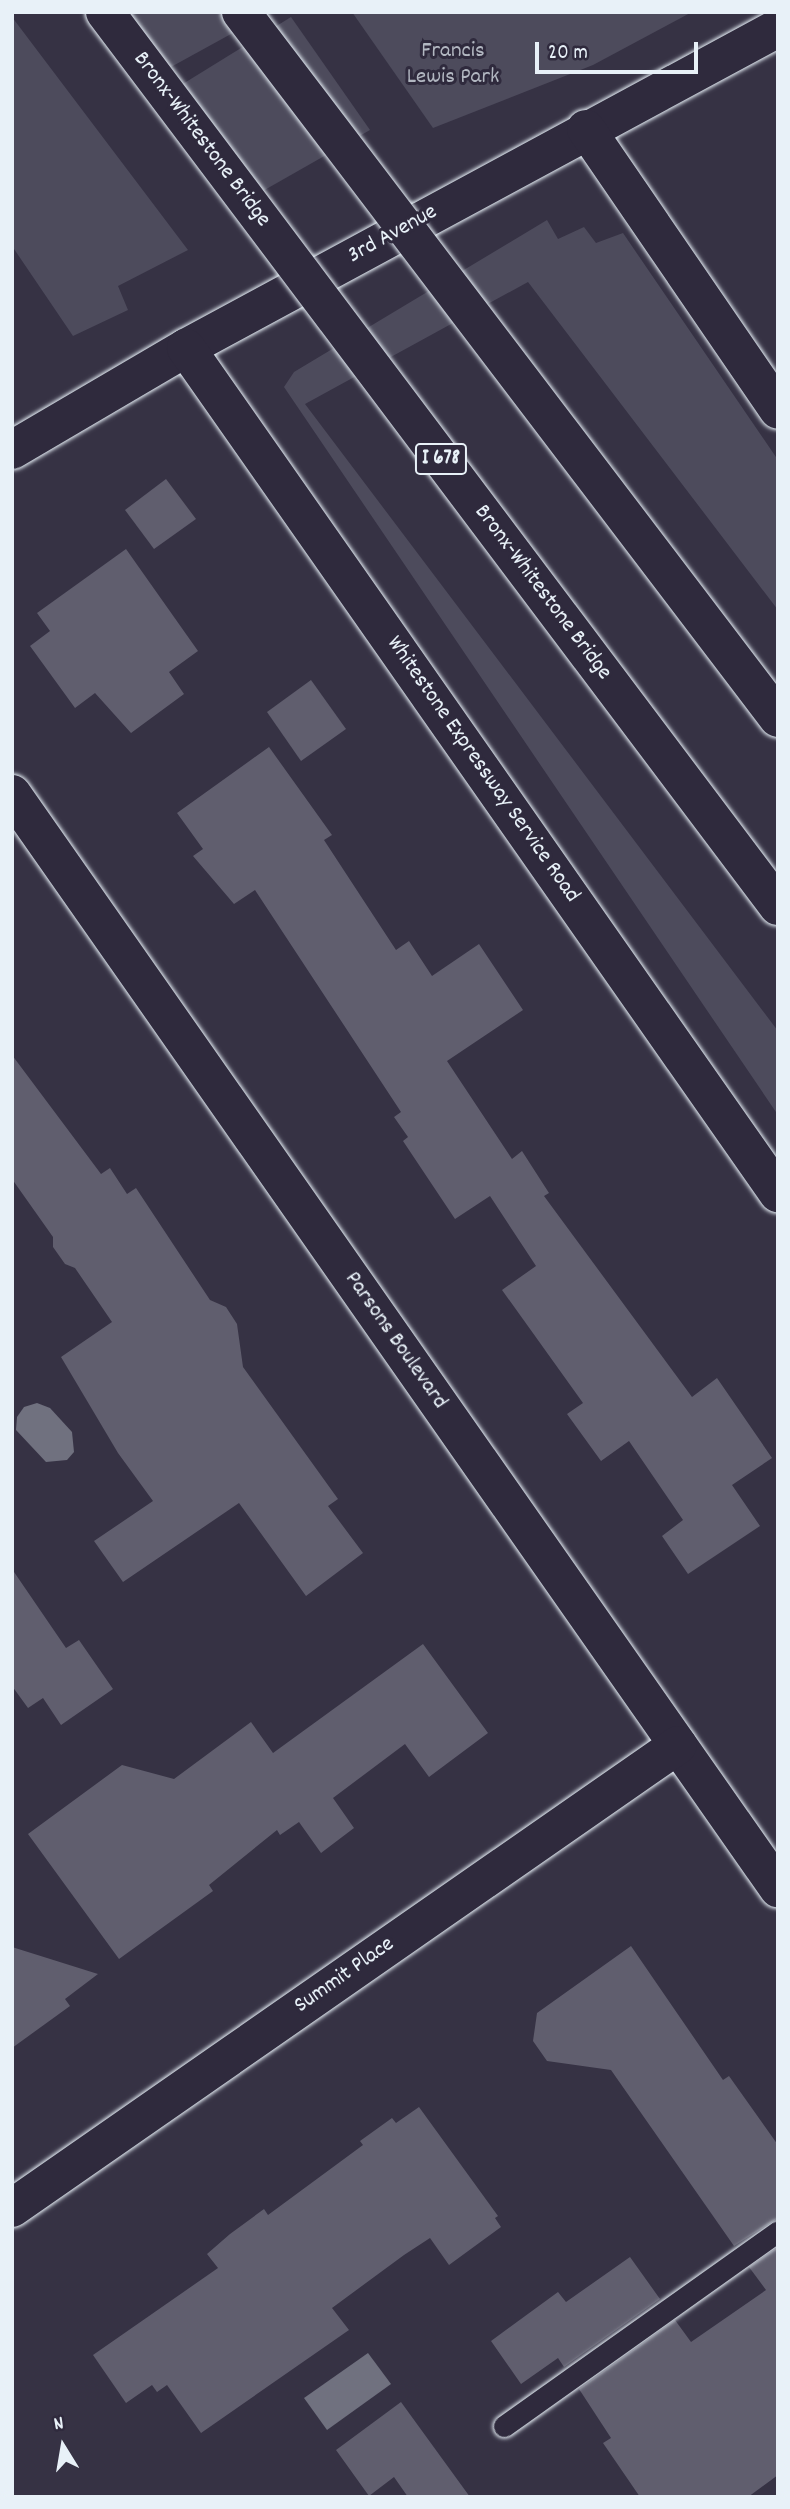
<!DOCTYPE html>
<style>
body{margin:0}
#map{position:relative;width:790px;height:2509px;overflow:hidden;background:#363244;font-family:Dekko,sans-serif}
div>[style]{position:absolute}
.green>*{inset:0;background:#4d4b5c}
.water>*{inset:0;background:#70717f}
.building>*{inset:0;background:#605e6e}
.roads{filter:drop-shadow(0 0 2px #e8f1f8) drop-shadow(0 0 2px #e8f1f8)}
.service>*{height:21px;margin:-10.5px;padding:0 10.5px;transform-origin:10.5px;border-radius:10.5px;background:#2f2a3d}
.minor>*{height:38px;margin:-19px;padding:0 19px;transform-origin:19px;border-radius:19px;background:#2f2a3d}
.tertiary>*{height:38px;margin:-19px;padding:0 19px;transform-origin:19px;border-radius:19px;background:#2f2a3d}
.bridges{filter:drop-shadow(0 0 2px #e8f1f8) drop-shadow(0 0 2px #e8f1f8)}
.motorway-bridge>*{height:38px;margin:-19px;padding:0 19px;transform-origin:19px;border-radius:19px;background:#2f2a3d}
span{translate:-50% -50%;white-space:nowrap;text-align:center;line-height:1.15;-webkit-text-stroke:6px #2f2a3d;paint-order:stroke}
.shield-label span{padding:2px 5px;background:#2f2a3d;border:2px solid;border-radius:5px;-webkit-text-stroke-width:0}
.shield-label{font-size:21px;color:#e8f1f8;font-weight:700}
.park-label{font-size:23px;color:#b2b7c1}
.street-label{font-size:23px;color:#e8f1f8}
.frame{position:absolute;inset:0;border:14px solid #e8f1f8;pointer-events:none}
.north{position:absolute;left:28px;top:2411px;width:70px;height:70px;-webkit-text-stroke:5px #2f2a3d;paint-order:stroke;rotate:349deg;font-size:19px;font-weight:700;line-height:28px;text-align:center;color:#e8f1f8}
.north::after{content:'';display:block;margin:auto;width:24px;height:32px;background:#e8f1f8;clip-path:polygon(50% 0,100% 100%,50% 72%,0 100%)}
.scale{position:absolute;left:535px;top:42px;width:163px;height:32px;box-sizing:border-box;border:4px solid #e8f1f8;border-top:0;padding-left:9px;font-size:21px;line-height:24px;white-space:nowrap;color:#e8f1f8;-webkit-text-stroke:5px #2f2a3d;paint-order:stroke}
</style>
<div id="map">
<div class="green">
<i style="clip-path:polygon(87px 12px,271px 12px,140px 84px)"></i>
<i style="clip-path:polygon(352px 12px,692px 12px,593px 65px,433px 128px)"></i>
<i style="clip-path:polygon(12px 17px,188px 250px,118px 286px,128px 310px,73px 336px,12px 246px)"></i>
<i style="clip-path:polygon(291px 17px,370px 130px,240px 204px,152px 103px)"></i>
<i style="clip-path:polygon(547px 220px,558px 239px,584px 227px,596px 243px,623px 233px,778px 460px,778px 610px,528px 282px,305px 404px,778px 1031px,778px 1115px,284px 387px,294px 372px)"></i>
</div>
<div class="water">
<i style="clip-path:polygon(37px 1403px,50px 1408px,72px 1432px,74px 1452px,67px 1460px,46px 1462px,16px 1430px,17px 1417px,24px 1407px)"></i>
<i style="clip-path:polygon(368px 2353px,391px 2384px,327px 2430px,304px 2398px)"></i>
</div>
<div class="building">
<i style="clip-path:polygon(166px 479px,196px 519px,154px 549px,125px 510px)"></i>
<i style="clip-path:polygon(126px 549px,198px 651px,169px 672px,184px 694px,131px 733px,95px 693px,75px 708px,30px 646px,50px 631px,37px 613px)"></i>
<i style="clip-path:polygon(311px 680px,346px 729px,301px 761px,267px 712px)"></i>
<i style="clip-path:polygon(269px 747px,332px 835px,324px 840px,396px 950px,409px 941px,432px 976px,479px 944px,523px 1010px,447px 1061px,512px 1159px,522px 1151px,549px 1193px,544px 1196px,692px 1397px,717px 1378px,772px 1458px,732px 1485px,760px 1526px,688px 1574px,662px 1536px,683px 1520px,629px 1441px,601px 1461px,567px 1414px,583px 1403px,502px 1290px,536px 1266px,490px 1196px,455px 1219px,403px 1141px,408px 1137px,394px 1117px,401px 1112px,255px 890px,234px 904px,193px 856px,203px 849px,177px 813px)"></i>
<i style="clip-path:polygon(12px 1055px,101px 1174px,110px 1168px,127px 1194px,136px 1188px,210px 1300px,226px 1307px,237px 1324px,243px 1367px,338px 1499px,328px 1506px,363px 1553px,306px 1596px,239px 1503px,123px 1582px,94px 1541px,153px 1501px,118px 1453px,61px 1357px,112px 1322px,75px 1268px,65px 1264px,53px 1247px,53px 1237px,12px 1179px)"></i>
<i style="clip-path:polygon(12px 1569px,66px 1648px,79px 1640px,113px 1689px,61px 1725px,43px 1698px,28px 1708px,12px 1686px)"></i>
<i style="clip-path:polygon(423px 1644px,488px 1733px,429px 1777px,405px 1744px,333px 1798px,354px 1828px,321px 1853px,299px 1822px,280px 1835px,277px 1830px,209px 1885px,213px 1891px,119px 1959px,28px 1834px,122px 1765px,174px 1779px,251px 1722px,273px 1753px)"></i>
<i style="clip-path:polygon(631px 1946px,723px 2080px,729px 2076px,778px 2145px,778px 2218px,734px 2246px,611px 2070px,547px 2061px,533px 2041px,537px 2013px)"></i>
<i style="clip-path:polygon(12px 1947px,98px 1974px,65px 1999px,70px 2006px,12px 2048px)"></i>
<i style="clip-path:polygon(419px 2107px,498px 2216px,495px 2218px,501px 2227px,449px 2265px,430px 2238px,404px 2255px,332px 2308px,349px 2330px,201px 2433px,167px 2385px,157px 2392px,152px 2385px,126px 2403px,93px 2355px,218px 2268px,207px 2254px,230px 2234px,264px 2209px,268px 2215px,363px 2145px,360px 2141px,392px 2118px,396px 2123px)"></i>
<i style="clip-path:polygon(778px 2247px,778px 2475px,748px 2497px,640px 2497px,603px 2443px,611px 2438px,579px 2389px,675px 2320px,691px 2342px,766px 2290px,749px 2267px)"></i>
<i style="clip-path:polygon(630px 2257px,660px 2299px,564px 2367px,558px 2358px,521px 2384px,491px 2341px,558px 2292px,566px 2302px)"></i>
<i style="clip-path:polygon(401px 2402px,470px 2497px,408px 2497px,394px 2477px,369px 2496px,336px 2450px)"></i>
</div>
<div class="roads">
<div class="service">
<i style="left:504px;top:2426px;width:336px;rotate:-35.4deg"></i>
</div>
<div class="minor">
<i style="left:12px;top:450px;width:202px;rotate:-30.4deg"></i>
<i style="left:12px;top:794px;width:1336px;rotate:55deg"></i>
<i style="left:12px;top:2208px;width:811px;rotate:-34.81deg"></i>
</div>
<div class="tertiary">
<i style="left:778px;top:28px;width:673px;rotate:151.61deg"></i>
<i style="left:186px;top:348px;width:1032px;rotate:54.99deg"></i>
<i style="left:586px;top:129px;width:340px;rotate:55.6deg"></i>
</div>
</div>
<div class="bridges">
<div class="motorway-bridge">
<i style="left:105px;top:12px;width:1119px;rotate:53.03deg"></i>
<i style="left:241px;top:12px;width:887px;rotate:52.74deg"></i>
</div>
</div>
<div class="shield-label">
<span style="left:441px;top:459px">I 678</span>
</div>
<div class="park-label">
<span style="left:453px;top:65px">Francis<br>Lewis Park</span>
</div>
<div class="street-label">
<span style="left:201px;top:140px;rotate:53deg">Bronx-Whitestone Bridge</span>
<span style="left:393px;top:235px;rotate:-29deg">3rd Avenue</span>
<span style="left:542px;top:593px;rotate:53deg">Bronx-Whitestone Bridge</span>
<span style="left:482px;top:770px;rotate:55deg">Whitestone Expressway Service Road</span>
<span style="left:395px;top:1341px;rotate:55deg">Parsons Boulevard</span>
<span style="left:345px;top:1976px;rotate:-35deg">Summit Place</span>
</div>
<div class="frame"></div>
<div class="north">N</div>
<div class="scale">20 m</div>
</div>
